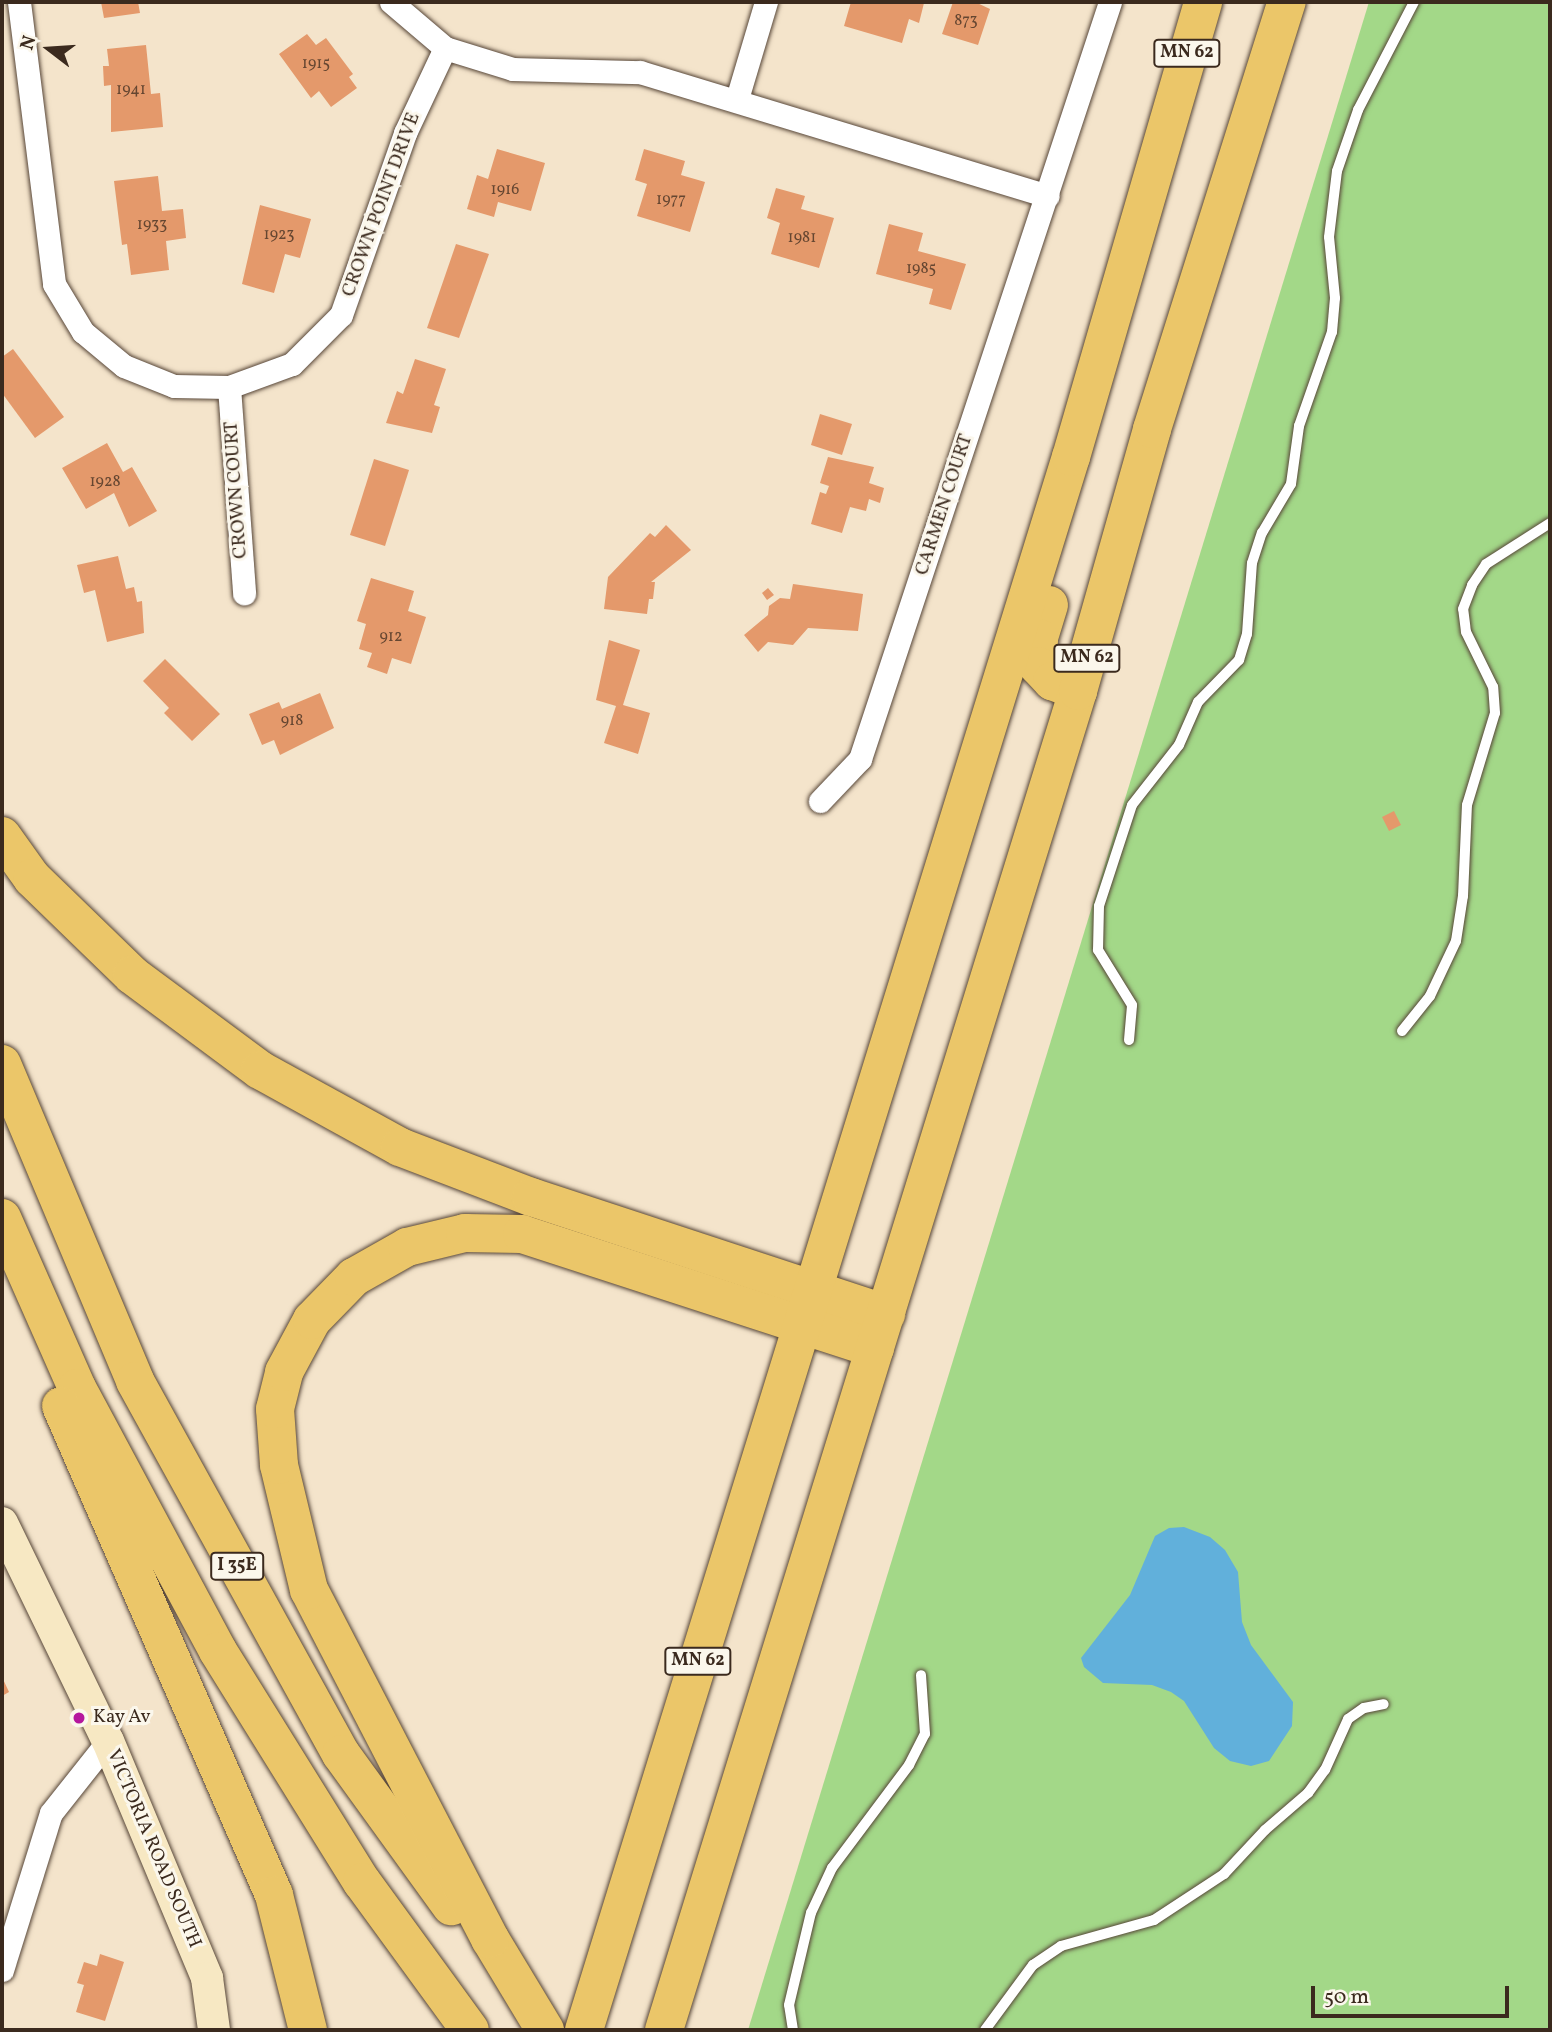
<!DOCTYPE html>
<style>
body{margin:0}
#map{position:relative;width:1552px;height:2032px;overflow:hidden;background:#f4e4cb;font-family:Vollkorn,serif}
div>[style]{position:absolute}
.green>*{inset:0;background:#a3d888}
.water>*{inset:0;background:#61b0db}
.building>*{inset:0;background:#e4996b}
.roads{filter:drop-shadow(0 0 2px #574638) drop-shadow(0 0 2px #574638)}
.lane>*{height:10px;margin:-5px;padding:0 5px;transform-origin:5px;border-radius:5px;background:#fff}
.street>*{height:23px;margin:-11.5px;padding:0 11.5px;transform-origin:11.5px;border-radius:11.5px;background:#fff}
.secondary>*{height:32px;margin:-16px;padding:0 16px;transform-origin:16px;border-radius:16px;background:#f7e8c3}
.highway>*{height:38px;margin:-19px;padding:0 19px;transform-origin:19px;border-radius:19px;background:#ebc669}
.dots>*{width:19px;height:19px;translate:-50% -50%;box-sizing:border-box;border:4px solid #fbf7ec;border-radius:50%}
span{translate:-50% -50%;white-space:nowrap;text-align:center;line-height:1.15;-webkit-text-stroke:6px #fbf7ec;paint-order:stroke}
.number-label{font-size:16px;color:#654631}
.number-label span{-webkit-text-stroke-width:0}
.shield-label span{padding:2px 5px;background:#fbf7ec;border:2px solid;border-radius:5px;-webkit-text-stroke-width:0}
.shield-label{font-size:18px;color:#3b2a1e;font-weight:700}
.street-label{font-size:19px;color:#3b2a1e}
.poi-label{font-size:19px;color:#3b2a1e}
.left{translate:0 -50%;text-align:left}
.frame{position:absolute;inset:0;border:4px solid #3b2a1e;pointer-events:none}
.north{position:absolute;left:14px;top:14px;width:70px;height:70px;-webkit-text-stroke:5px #fbf7ec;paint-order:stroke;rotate:287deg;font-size:19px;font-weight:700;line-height:28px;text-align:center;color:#3b2a1e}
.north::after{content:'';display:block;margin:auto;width:24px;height:32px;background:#3b2a1e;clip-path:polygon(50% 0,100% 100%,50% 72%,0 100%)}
.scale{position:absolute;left:1311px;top:1986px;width:198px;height:32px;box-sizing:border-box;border:4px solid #3b2a1e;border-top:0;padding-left:9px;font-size:21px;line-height:24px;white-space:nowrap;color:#3b2a1e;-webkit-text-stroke:5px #fbf7ec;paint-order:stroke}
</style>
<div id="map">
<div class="green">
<i style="clip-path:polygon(1369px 2px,1550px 2px,1550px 2030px,748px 2030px)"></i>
</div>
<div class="water">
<i style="clip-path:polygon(1184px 1527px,1210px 1537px,1225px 1550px,1238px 1572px,1242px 1622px,1251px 1645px,1293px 1702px,1292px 1726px,1269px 1761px,1251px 1766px,1230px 1761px,1214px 1748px,1184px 1701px,1171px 1692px,1152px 1685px,1103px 1683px,1084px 1667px,1081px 1658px,1130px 1595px,1155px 1536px,1169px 1528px)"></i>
</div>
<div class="building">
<i style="clip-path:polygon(101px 2px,138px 2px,140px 13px,104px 18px)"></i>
<i style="clip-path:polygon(851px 2px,919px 2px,924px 3px,919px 23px,909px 19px,902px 43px,844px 26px)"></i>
<i style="clip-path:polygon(953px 2px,975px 2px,990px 9px,978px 45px,942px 34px)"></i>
<i style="clip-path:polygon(307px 34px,316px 45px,326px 38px,353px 74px,349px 77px,357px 88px,331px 107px,319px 91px,311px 98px,279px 54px)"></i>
<i style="clip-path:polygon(146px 45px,151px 94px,160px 93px,163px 127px,111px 132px,111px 85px,104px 86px,103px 66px,109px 66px,107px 49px)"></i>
<i style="clip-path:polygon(497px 149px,545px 163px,531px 211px,498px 202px,494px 217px,467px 209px,477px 175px,488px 179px)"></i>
<i style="clip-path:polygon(644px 149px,685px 161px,681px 175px,705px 182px,690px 232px,637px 216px,647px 184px,635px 180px)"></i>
<i style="clip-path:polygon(158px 176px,162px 211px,183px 209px,186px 238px,166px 241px,169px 270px,131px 275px,127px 244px,122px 245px,114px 181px)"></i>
<i style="clip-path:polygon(776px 188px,805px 196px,801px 209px,834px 218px,819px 268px,771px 254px,780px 223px,767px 218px)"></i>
<i style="clip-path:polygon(260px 205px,311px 219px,300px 258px,285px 254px,274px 293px,242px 284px)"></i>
<i style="clip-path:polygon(889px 224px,923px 233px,918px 251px,966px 264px,951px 310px,929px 304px,933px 289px,876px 274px)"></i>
<i style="clip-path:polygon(456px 244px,489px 254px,459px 338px,427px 328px)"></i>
<i style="clip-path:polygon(13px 349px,64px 417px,35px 438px,2px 393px,2px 357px)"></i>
<i style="clip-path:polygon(415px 359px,446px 369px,434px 405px,440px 407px,432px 433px,386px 423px,397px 391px,403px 394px)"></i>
<i style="clip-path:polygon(820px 414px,852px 424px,842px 455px,811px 445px)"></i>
<i style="clip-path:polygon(107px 443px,123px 472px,132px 467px,157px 511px,129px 527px,114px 493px,86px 509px,62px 468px)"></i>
<i style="clip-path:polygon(828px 457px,874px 467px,869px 483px,884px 488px,880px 503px,869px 499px,866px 511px,850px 507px,842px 533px,811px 524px,820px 492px,826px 494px,829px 486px,820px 483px)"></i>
<i style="clip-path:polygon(374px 459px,409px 470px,385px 546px,350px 535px)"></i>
<i style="clip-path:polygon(666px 525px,691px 550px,651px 582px,655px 582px,653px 599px,649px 599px,647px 614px,604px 609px,608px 577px,650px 533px,655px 537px)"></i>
<i style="clip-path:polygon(118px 556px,126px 589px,134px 587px,137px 602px,142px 601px,144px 633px,107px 642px,95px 590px,84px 593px,77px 565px)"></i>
<i style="clip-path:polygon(371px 578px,414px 591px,408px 611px,426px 617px,411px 664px,392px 658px,387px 674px,367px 667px,372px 653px,359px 649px,366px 624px,357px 621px)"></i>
<i style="clip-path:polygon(793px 584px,863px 594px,858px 631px,808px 628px,793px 645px,768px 642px,758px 652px,744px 635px,768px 615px,769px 606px,780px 598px,790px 599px)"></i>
<i style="clip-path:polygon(768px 588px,774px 595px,767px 600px,762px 593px)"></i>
<i style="clip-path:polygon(609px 640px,640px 650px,623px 705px,650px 713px,638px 754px,604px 743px,616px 706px,596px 700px)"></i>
<i style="clip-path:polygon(165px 659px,220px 714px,192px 741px,164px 713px,169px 708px,143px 681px)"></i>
<i style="clip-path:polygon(320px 693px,334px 728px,280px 755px,274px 740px,262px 745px,249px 714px,279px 702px,282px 709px)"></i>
<i style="clip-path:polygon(1394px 811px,1401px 825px,1389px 831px,1382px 817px)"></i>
<i style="clip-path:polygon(2px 1677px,9px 1692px,2px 1696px)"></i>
<i style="clip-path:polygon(100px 1954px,124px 1962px,105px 2021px,76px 2012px,84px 1985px,77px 1983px,84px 1962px,97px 1966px)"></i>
</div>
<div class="roads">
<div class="lane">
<i style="left:1402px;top:1031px;width:45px;rotate:-51.3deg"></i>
<i style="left:1430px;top:996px;width:61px;rotate:-64.7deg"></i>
<i style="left:1456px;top:941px;width:46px;rotate:-81.2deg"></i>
<i style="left:1463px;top:896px;width:91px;rotate:-87.5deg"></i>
<i style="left:1467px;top:805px;width:96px;rotate:-73.1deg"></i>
<i style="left:1495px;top:713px;width:26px;rotate:-94deg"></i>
<i style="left:1493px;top:687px;width:61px;rotate:-116.1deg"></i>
<i style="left:1466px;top:632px;width:23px;rotate:-97deg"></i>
<i style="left:1463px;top:609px;width:26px;rotate:-69deg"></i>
<i style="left:1472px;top:585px;width:25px;rotate:-56deg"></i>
<i style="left:1486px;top:564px;width:76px;rotate:-32.6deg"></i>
<i style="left:1129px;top:1040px;width:35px;rotate:-85deg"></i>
<i style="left:1132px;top:1005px;width:65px;rotate:-121.7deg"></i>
<i style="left:1098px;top:950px;width:44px;rotate:-88.7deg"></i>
<i style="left:1099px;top:906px;width:106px;rotate:-71.9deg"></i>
<i style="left:1132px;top:805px;width:76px;rotate:-51.9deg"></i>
<i style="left:1179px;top:745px;width:47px;rotate:-66.2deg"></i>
<i style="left:1198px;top:702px;width:59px;rotate:-45.7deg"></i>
<i style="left:1239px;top:660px;width:27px;rotate:-73deg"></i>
<i style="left:1247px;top:634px;width:71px;rotate:-86deg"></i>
<i style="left:1252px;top:563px;width:32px;rotate:-72deg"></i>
<i style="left:1262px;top:533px;width:57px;rotate:-59.4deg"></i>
<i style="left:1291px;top:484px;width:59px;rotate:-82.1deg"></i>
<i style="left:1299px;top:426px;width:100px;rotate:-70.7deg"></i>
<i style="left:1332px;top:332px;width:34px;rotate:-85deg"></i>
<i style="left:1335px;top:298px;width:61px;rotate:-95.6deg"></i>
<i style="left:1329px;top:237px;width:66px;rotate:-83.1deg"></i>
<i style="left:1337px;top:171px;width:65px;rotate:-71deg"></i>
<i style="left:1358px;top:110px;width:122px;rotate:-62.6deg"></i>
<i style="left:793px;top:2030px;width:25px;rotate:-99deg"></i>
<i style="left:789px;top:2005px;width:95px;rotate:-76.6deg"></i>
<i style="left:811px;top:1913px;width:50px;rotate:-65deg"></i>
<i style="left:832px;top:1868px;width:129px;rotate:-53.2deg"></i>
<i style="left:909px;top:1765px;width:35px;rotate:-63deg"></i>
<i style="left:925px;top:1734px;width:59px;rotate:-93.9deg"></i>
<i style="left:985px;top:2030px;width:81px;rotate:-53.6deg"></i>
<i style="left:1033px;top:1965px;width:34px;rotate:-34deg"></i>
<i style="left:1061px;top:1946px;width:97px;rotate:-15.6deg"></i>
<i style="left:1154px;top:1920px;width:84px;rotate:-33.3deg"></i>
<i style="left:1224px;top:1874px;width:60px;rotate:-47deg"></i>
<i style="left:1265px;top:1830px;width:57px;rotate:-40.7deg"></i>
<i style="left:1308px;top:1793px;width:29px;rotate:-54deg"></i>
<i style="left:1325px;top:1770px;width:56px;rotate:-65.7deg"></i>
<i style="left:1348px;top:1719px;width:19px;rotate:-35deg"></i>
<i style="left:1364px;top:1708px;width:20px;rotate:-11deg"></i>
</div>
<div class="street">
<i style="left:19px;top:2px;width:284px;rotate:82.9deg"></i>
<i style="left:54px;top:284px;width:56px;rotate:58.9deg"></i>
<i style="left:83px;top:332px;width:53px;rotate:39.7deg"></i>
<i style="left:124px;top:366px;width:54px;rotate:21.8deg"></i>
<i style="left:174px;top:386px;width:55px;rotate:1deg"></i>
<i style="left:229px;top:387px;width:67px;rotate:-20.1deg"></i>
<i style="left:292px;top:364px;width:69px;rotate:-45deg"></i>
<i style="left:341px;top:315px;width:193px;rotate:-70.6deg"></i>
<i style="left:405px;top:133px;width:94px;rotate:-64.8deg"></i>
<i style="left:391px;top:2px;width:71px;rotate:40.4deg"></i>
<i style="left:445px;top:48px;width:71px;rotate:17.2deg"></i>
<i style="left:513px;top:69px;width:127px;rotate:1.4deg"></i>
<i style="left:640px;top:72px;width:426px;rotate:16.9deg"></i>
<i style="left:737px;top:99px;width:101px;rotate:-73.4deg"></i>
<i style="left:229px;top:387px;width:207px;rotate:85.8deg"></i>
<i style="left:820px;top:801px;width:58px;rotate:-46.4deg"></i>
<i style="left:860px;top:759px;width:797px;rotate:-71.72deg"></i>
<i style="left:2px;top:1970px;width:164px;rotate:-72.7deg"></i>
<i style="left:51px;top:1813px;width:92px;rotate:-51.6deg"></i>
</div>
<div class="secondary">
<i style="left:2px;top:1523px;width:242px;rotate:64.1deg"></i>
<i style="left:108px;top:1741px;width:257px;rotate:67.3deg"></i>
<i style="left:207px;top:1978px;width:52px;rotate:82.3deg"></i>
</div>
<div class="highway">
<i style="left:1049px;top:605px;width:34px;rotate:107deg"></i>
<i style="left:1039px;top:638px;width:28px;rotate:92deg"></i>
<i style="left:1038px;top:666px;width:21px;rotate:47deg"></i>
<i style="left:1052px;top:681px;width:28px;rotate:21deg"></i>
<i style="left:2px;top:836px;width:52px;rotate:54.5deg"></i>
<i style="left:32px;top:878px;width:139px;rotate:44.1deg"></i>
<i style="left:132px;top:975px;width:159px;rotate:36.6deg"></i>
<i style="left:260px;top:1070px;width:160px;rotate:28.8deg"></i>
<i style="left:400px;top:1147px;width:140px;rotate:20.9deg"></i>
<i style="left:531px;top:1197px;width:374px;rotate:18.2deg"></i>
<i style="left:2px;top:1064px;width:344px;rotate:67.2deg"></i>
<i style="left:135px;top:1381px;width:426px;rotate:61.1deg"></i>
<i style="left:341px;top:1754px;width:188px;rotate:54.1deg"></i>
<i style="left:2px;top:1218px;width:186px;rotate:66.2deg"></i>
<i style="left:77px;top:1388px;width:298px;rotate:61.8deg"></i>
<i style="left:218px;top:1651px;width:272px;rotate:58.1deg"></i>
<i style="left:362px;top:1882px;width:183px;rotate:53.9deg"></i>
<i style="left:61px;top:1406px;width:533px;rotate:66.46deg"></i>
<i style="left:274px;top:1895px;width:139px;rotate:75.9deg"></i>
<i style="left:545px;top:2030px;width:106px;rotate:-121.1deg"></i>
<i style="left:490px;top:1939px;width:393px;rotate:-117.4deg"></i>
<i style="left:309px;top:1590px;width:129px;rotate:-103.5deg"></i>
<i style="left:279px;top:1465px;width:56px;rotate:-94.1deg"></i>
<i style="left:275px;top:1409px;width:38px;rotate:-76deg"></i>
<i style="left:284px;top:1372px;width:59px;rotate:-61.7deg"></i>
<i style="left:312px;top:1320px;width:60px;rotate:-45.7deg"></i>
<i style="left:354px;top:1277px;width:61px;rotate:-29.5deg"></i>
<i style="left:407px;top:1247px;width:60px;rotate:-13.6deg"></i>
<i style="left:465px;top:1233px;width:57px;rotate:1deg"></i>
<i style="left:522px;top:1234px;width:371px;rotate:18deg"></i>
<i style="left:584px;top:2030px;width:1647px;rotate:-72.8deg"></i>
<i style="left:1071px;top:457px;width:474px;rotate:-73.8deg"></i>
<i style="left:664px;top:2030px;width:1402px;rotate:-72.82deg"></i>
<i style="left:1078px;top:691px;width:272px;rotate:-74.2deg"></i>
<i style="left:1152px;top:429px;width:448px;rotate:-72.5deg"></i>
</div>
</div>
<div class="dots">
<i style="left:79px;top:1718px;background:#b5179e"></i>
</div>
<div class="number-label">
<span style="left:966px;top:21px">873</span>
<span style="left:316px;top:64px">1915</span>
<span style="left:131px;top:90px">1941</span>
<span style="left:505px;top:190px">1916</span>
<span style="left:671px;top:200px">1977</span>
<span style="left:152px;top:225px">1933</span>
<span style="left:279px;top:235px">1923</span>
<span style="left:802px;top:238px">1981</span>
<span style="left:921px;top:269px">1985</span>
<span style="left:105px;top:482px">1928</span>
<span style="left:391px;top:637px">912</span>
<span style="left:292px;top:721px">918</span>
</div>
<div class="shield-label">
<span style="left:1187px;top:53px">MN 62</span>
<span style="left:1087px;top:658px">MN 62</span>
<span style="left:237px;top:1566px">I 35E</span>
<span style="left:698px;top:1661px">MN 62</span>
</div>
<div class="street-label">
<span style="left:382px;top:205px;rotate:-70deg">CROWN POINT DRIVE</span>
<span style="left:237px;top:490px;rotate:-94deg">CROWN COURT</span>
<span style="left:945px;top:505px;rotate:-72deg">CARMEN COURT</span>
<span style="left:153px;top:1849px;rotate:67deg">VICTORIA ROAD SOUTH</span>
</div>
<div class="poi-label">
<span class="left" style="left:93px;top:1718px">Kay Av</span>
</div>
<div class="frame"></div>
<div class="north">N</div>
<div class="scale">50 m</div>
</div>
